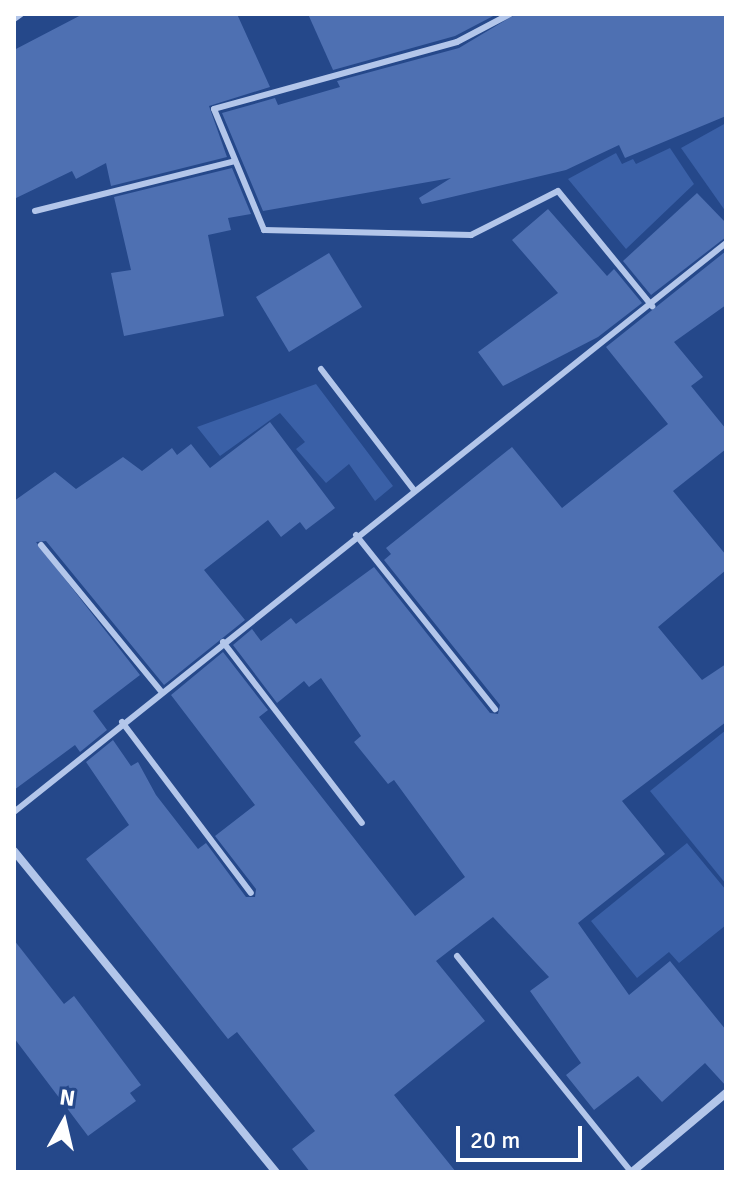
<!DOCTYPE html>
<style>
body{margin:0}
#map{position:relative;width:740px;height:1186px;overflow:hidden;background:#25488a;font-family:Signika,sans-serif}
div>[style]{position:absolute}
.green>*{inset:0;background:#3a60a7}
.building>*{inset:0;background:#4e70b2}
.lane>*{height:6px;margin:-3px;padding:0 3px;transform-origin:3px;border-radius:3px;background:#b3c6ea}
.street>*{height:8px;margin:-4px;padding:0 4px;transform-origin:4px;border-radius:4px;background:#b3c6ea}
span{translate:-50% -50%;white-space:nowrap;text-align:center;line-height:1.15;-webkit-text-stroke:6px #25488a;paint-order:stroke}
.frame{position:absolute;inset:0;border:16px solid #fff;pointer-events:none}
.north{position:absolute;left:24px;top:1082px;width:80px;height:80px;-webkit-text-stroke:6px #25488a;paint-order:stroke;rotate:8deg;font-size:22px;font-weight:700;line-height:32px;text-align:center;color:#fff}
.north::after{content:'';display:block;margin:auto;width:28px;height:36px;background:#fff;clip-path:polygon(50% 0,100% 100%,50% 72%,0 100%)}
.scale{position:absolute;left:456px;top:1126px;width:126px;height:36px;box-sizing:border-box;border:4px solid #fff;border-top:0;padding-left:10px;font-size:24px;line-height:28px;white-space:nowrap;color:#fff;-webkit-text-stroke:6px #25488a;paint-order:stroke}
</style>
<div id="map">
<div class="green">
<i style="clip-path:polygon(726px 123px,726px 212px,681px 148px)"></i>
<i style="clip-path:polygon(670px 148px,694px 184px,626px 249px,568px 179px,616px 153px,622px 164px,633px 159px,636px 164px)"></i>
<i style="clip-path:polygon(316px 384px,393px 486px,375px 501px,349px 464px,326px 483px,296px 449px,305px 442px,280px 413px,220px 456px,197px 427px)"></i>
<i style="clip-path:polygon(726px 730px,726px 884px,650px 791px)"></i>
<i style="clip-path:polygon(687px 843px,726px 890px,726px 925px,679px 963px,669px 952px,637px 978px,591px 921px)"></i>
</div>
<div class="building">
<i style="clip-path:polygon(83px 14px,237px 14px,270px 87px,209px 106px,227px 157px,111px 186px,106px 163px,76px 179px,72px 171px,14px 199px,14px 50px)"></i>
<i style="clip-path:polygon(308px 14px,497px 14px,455px 36px,333px 70px)"></i>
<i style="clip-path:polygon(516px 14px,726px 14px,726px 116px,625px 158px,619px 145px,566px 170px,422px 204px,419px 198px,451px 178px,263px 211px,222px 113px,275px 98px,278px 105px,340px 87px,337px 81px,459px 48px)"></i>
<i style="clip-path:polygon(232px 168px,251px 214px,228px 218px,231px 230px,208px 235px,224px 316px,124px 336px,111px 273px,131px 270px,114px 197px)"></i>
<i style="clip-path:polygon(697px 193px,726px 223px,726px 237px,651px 295px,623px 261px)"></i>
<i style="clip-path:polygon(548px 209px,607px 276px,614px 269px,642px 303px,598px 337px,503px 386px,478px 352px,558px 293px,512px 240px)"></i>
<i style="clip-path:polygon(726px 251px,726px 305px,674px 342px,703px 377px,691px 386px,726px 429px,726px 449px,673px 491px,726px 555px,726px 570px,658px 627px,702px 680px,726px 664px,726px 722px,622px 801px,665px 854px,578px 923px,629px 995px,670px 961px,726px 1030px,726px 1086px,705px 1063px,662px 1102px,638px 1076px,594px 1110px,566px 1075px,581px 1063px,530px 991px,549px 977px,493px 917px,436px 961px,485px 1021px,394px 1095px,456px 1172px,310px 1172px,292px 1149px,315px 1131px,237px 1032px,228px 1039px,86px 859px,129px 825px,86px 762px,113px 740px,131px 766px,138px 762px,156px 795px,198px 849px,206px 843px,246px 897px,255px 897px,256px 889px,215px 836px,255px 805px,171px 695px,223px 652px,268px 710px,259px 717px,415px 916px,465px 877px,394px 780px,388px 784px,354px 742px,361px 736px,321px 678px,309px 687px,304px 681px,277px 703px,233px 645px,252px 629px,261px 641px,291px 618px,296px 624px,374px 567px,490px 713px,498px 714px,500px 705px,384px 560px,391px 554px,386px 548px,512px 447px,562px 508px,668px 424px,606px 347px)"></i>
<i style="clip-path:polygon(329px 253px,362px 307px,289px 352px,256px 297px)"></i>
<i style="clip-path:polygon(270px 422px,335px 508px,306px 530px,300px 522px,281px 537px,268px 520px,204px 570px,245px 620px,164px 685px,46px 541px,36px 542px,140px 675px,93px 711px,107px 730px,80px 752px,75px 745px,14px 790px,14px 501px,55px 472px,76px 489px,123px 457px,142px 471px,172px 448px,177px 455px,191px 444px,210px 468px)"></i>
<i style="clip-path:polygon(14px 940px,64px 1004px,74px 996px,141px 1085px,130px 1093px,136px 1101px,88px 1136px,14px 1038px)"></i>
</div>
<div class="lane">
<i style="left:510px;top:14px;width:60px;rotate:152.2deg"></i>
<i style="left:457px;top:42px;width:252px;rotate:164.6deg"></i>
<i style="left:214px;top:109px;width:131px;rotate:67.5deg"></i>
<i style="left:264px;top:230px;width:207px;rotate:1.4deg"></i>
<i style="left:471px;top:235px;width:97px;rotate:-26.8deg"></i>
<i style="left:558px;top:191px;width:149px;rotate:50.7deg"></i>
<i style="left:14px;top:19px;width:9px;rotate:-36deg"></i>
<i style="left:35px;top:211px;width:206px;rotate:-14deg"></i>
<i style="left:321px;top:369px;width:151px;rotate:52.5deg"></i>
<i style="left:356px;top:535px;width:223px;rotate:51.4deg"></i>
<i style="left:41px;top:545px;width:189px;rotate:50.6deg"></i>
<i style="left:223px;top:642px;width:228px;rotate:52.5deg"></i>
<i style="left:122px;top:722px;width:214px;rotate:53deg"></i>
<i style="left:14px;top:812px;width:911px;rotate:-38.63deg"></i>
<i style="left:457px;top:956px;width:277px;rotate:51.1deg"></i>
</div>
<div class="street">
<i style="left:14px;top:851px;width:414px;rotate:50.8deg"></i>
<i style="left:632px;top:1172px;width:123px;rotate:-40deg"></i>
</div>
<div class="frame"></div>
<div class="north">N</div>
<div class="scale">20 m</div>
</div>
